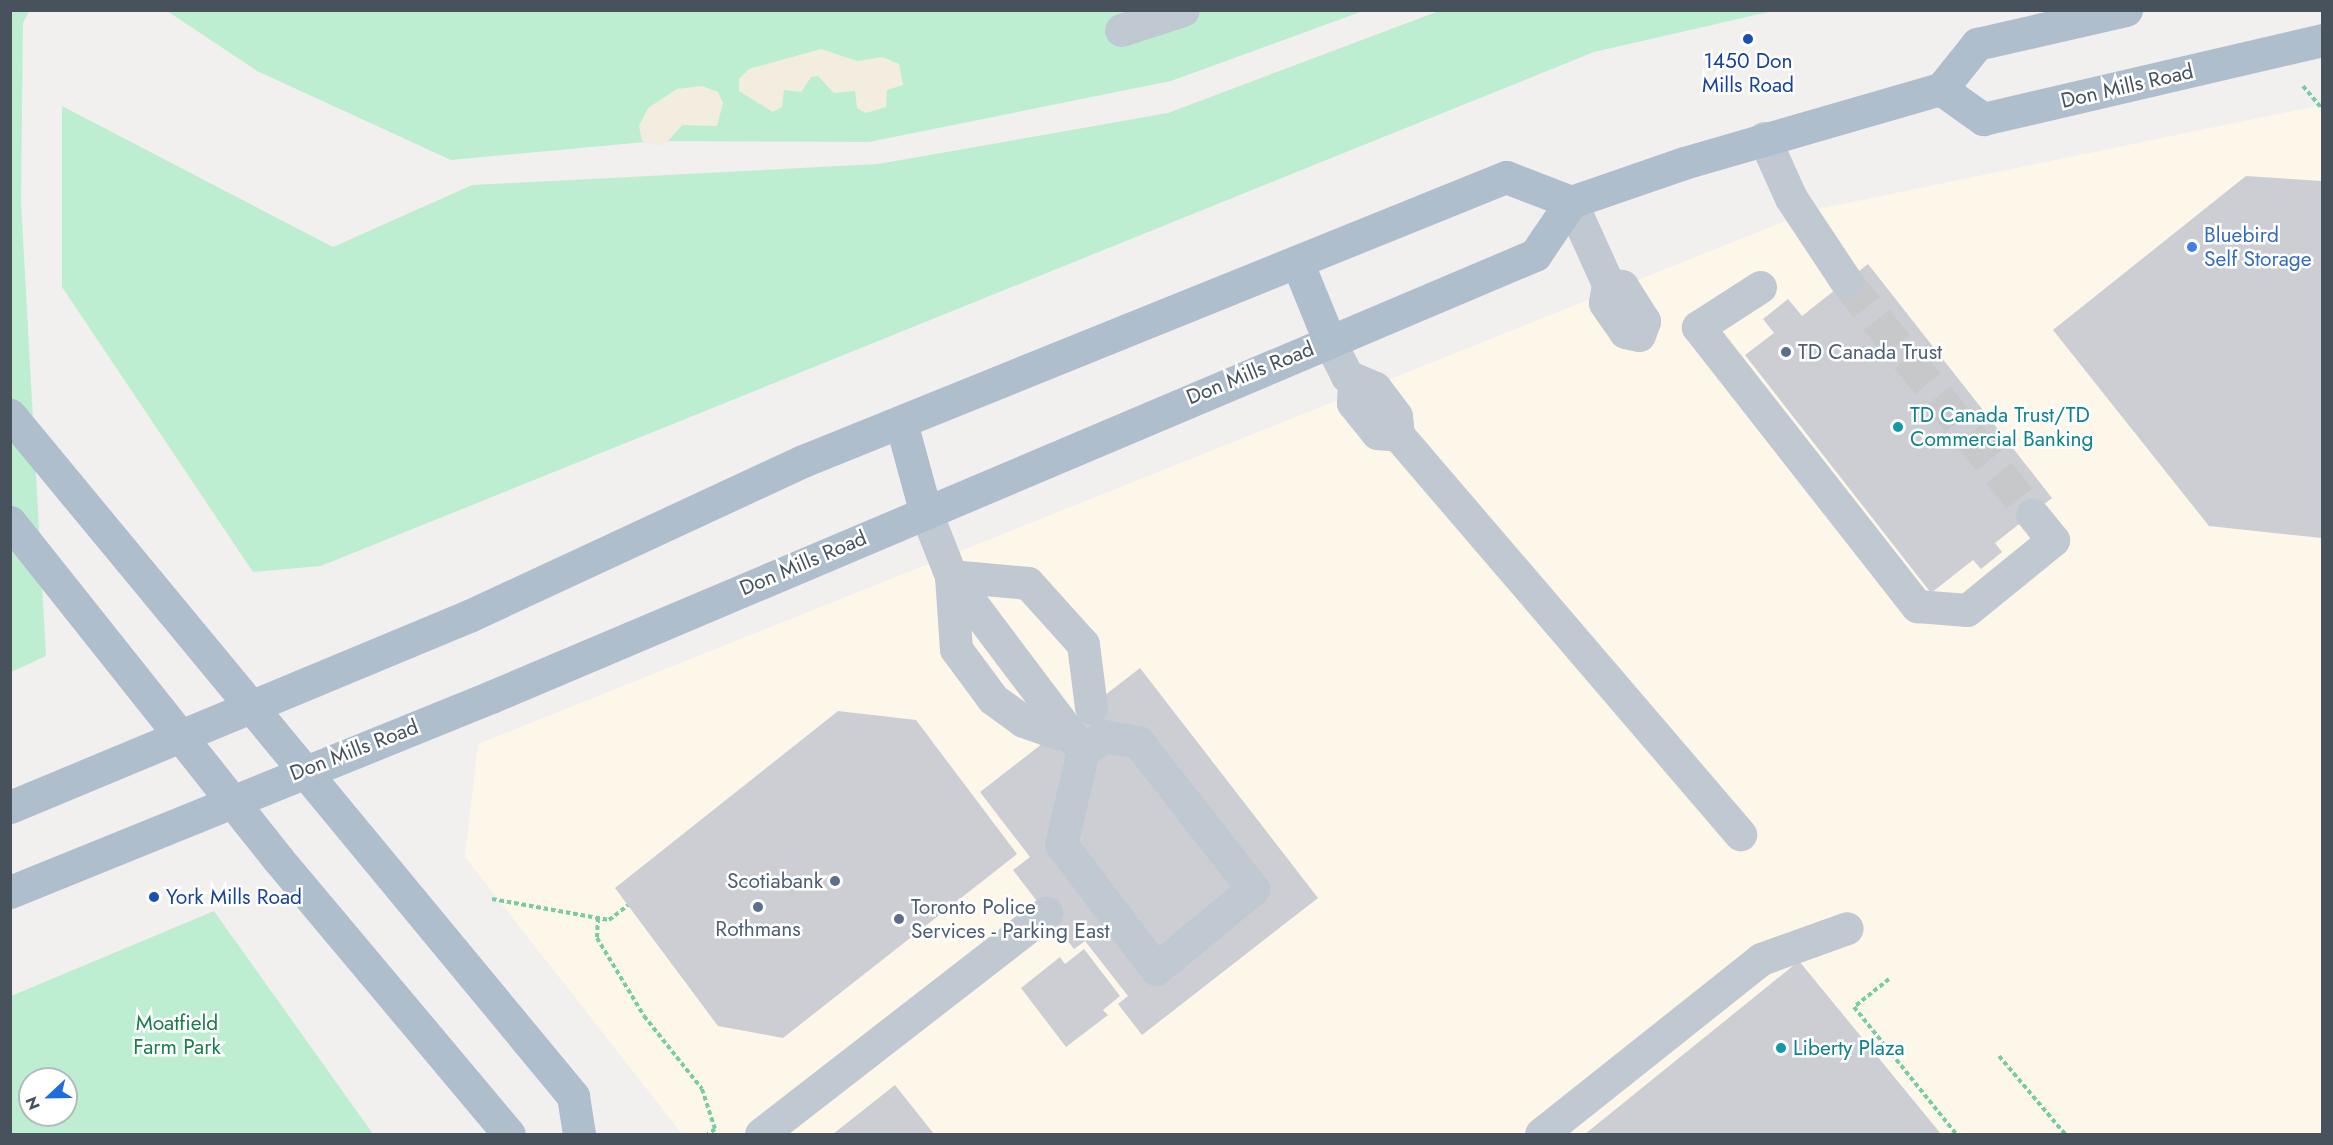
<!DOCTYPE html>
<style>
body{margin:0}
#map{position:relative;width:2333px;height:1145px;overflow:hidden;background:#f2efef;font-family:Jost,sans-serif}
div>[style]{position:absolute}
.commercial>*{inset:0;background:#fcf7e9}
.green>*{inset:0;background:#beeed2}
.sand>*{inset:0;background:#f3ede0}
.building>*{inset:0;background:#ccced4}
.minor-tunnel>*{height:33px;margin-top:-16.5px;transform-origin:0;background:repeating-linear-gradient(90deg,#c7c8ca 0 33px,transparent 0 49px)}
.path>*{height:4px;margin-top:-2px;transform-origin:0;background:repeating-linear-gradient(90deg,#77cca3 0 4.5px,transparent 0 7.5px)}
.minor>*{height:33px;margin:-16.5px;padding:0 16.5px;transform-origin:16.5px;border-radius:16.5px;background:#c0c9d1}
.major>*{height:33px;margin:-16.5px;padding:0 16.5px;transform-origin:16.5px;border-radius:16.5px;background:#afbecd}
.dots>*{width:16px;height:16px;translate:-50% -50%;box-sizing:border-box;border:3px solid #fff;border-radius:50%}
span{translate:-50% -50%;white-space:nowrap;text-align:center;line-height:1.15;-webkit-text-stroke:5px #fff;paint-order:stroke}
.transit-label{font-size:21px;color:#164399}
.left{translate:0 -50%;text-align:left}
.street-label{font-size:21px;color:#47525c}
.shop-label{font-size:21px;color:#366cbe}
.service-label{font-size:21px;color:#4e5e75}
.right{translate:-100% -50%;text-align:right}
.culture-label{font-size:21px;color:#0d838f}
.park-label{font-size:21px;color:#197d4c}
.frame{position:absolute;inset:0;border:12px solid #47525c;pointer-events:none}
.north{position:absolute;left:18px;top:1067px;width:60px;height:60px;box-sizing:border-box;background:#fff;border:2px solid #b5babe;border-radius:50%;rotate:248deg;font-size:16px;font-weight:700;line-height:24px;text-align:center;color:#47525c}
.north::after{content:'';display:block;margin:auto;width:21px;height:27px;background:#1c6edf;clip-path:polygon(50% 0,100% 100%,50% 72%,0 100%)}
</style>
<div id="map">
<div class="commercial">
<i style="clip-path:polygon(2322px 105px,2322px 1134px,682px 1134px,465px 857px,478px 744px,1813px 210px)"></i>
</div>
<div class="green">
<i style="clip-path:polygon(10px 11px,29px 11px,23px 23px,21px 201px,46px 656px,11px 672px)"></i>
<i style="clip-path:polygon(167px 11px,1363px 11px,1171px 81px,869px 142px,656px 141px,451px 160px,257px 71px)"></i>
<i style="clip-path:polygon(1439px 11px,1773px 11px,1594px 52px,321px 566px,253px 572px,62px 287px,62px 106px,333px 247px,472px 185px,878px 164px,1168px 113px)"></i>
<i style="clip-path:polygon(evenodd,214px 911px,373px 1134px,11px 1134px,11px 996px,214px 911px,30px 1079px,66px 1079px,66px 1115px,30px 1115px,30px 1079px)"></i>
</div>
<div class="sand">
<i style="clip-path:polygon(821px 49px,857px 61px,882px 57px,899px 64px,903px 85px,887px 90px,886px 107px,866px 113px,857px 108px,855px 91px,834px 93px,818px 76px,811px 77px,801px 92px,784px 90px,782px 107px,773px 112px,739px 91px,739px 79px,749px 69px)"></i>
<i style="clip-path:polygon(702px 86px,718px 92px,723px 103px,717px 126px,682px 125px,664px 146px,642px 141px,639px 126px,648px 108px,677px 89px)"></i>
</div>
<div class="building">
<i style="clip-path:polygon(2246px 176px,2322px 181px,2322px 538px,2209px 526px,2053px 330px)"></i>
<i style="clip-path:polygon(1868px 264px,2052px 498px,1995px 543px,2002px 552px,1981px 569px,1973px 560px,1931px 593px,1745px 355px,1774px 333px,1763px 319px,1788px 299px,1802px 316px)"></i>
<i style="clip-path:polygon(1140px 668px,1318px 898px,1142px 1035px,1118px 1004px,1128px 996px,1085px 941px,1074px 949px,1013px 870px,1030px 857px,980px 792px)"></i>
<i style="clip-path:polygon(838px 711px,916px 720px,1017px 854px,783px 1038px,718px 1026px,615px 888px)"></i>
<i style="clip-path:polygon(1084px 949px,1120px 996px,1103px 1010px,1108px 1015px,1066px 1047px,1021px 988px,1060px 957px,1065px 964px)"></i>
<i style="clip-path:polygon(1799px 961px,1941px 1134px,1585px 1134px)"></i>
<i style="clip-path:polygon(895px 1085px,934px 1134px,833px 1134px)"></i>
</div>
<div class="minor-tunnel">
<i style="left:1846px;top:281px;width:298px;rotate:51.4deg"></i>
</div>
<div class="path">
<i style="left:2303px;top:86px;width:30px;rotate:50deg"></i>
<i style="left:492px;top:899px;width:119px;rotate:10.2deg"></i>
<i style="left:609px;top:920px;width:24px;rotate:-38deg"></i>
<i style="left:598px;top:918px;width:20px;rotate:93deg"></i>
<i style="left:597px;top:938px;width:91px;rotate:58.9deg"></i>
<i style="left:644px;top:1016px;width:93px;rotate:51.5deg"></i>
<i style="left:702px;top:1089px;width:42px;rotate:72deg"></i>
<i style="left:715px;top:1129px;width:9px;rotate:144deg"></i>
<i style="left:1889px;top:979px;width:45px;rotate:141.3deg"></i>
<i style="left:1854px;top:1007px;width:163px;rotate:51.2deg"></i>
<i style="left:1999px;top:1056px;width:102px;rotate:49.8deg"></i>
</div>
<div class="minor">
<i style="left:1121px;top:30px;width:65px;rotate:-17.9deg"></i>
<i style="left:1764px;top:138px;width:66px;rotate:65.8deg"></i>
<i style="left:1791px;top:198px;width:100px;rotate:56.5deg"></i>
<i style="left:1571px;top:202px;width:90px;rotate:65.7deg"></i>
<i style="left:1608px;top:284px;width:19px;rotate:99deg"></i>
<i style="left:1605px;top:303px;width:35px;rotate:55deg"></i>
<i style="left:1625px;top:332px;width:14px;rotate:12deg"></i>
<i style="left:1639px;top:335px;width:15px;rotate:-70deg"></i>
<i style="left:1644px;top:321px;width:41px;rotate:-122.2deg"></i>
<i style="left:1622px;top:286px;width:14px;rotate:-172deg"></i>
<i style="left:1760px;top:287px;width:74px;rotate:147.2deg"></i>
<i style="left:1698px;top:327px;width:355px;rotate:51.9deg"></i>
<i style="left:1917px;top:606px;width:50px;rotate:4.6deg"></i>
<i style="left:1967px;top:610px;width:111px;rotate:-39.1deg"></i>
<i style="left:2053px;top:540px;width:33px;rotate:-129deg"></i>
<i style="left:1329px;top:340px;width:40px;rotate:63.4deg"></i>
<i style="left:1347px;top:376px;width:30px;rotate:23deg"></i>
<i style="left:1375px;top:388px;width:35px;rotate:53deg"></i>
<i style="left:1396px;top:416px;width:19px;rotate:84deg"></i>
<i style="left:1398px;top:435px;width:526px;rotate:49.4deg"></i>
<i style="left:1354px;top:383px;width:20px;rotate:93deg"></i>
<i style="left:1353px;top:403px;width:38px;rotate:51deg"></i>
<i style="left:1377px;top:433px;width:21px;rotate:5deg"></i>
<i style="left:925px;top:510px;width:71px;rotate:68.5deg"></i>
<i style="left:951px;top:576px;width:219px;rotate:53deg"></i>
<i style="left:1083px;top:751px;width:96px;rotate:103.3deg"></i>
<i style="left:1061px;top:844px;width:157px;rotate:52.8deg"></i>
<i style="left:1156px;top:969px;width:126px;rotate:-39.5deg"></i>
<i style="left:1253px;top:889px;width:187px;rotate:-128deg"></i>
<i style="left:1138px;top:742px;width:36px;rotate:-170deg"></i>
<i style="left:1103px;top:736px;width:25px;rotate:143deg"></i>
<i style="left:951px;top:576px;width:77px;rotate:5.2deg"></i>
<i style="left:1028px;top:583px;width:82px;rotate:48deg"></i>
<i style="left:1083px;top:644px;width:64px;rotate:82.8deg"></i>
<i style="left:951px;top:576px;width:73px;rotate:86.1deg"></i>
<i style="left:956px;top:649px;width:62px;rotate:53.5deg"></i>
<i style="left:993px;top:699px;width:37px;rotate:36deg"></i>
<i style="left:1023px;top:721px;width:37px;rotate:19deg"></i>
<i style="left:761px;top:1134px;width:361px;rotate:-37.8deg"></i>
<i style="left:1541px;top:1134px;width:281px;rotate:-38.5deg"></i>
<i style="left:1761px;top:959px;width:91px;rotate:-19.8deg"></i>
</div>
<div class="major">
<i style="left:1941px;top:89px;width:52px;rotate:35.5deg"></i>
<i style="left:1983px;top:119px;width:348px;rotate:-13.1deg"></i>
<i style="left:1298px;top:264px;width:82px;rotate:67.8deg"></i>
<i style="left:10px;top:415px;width:884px;rotate:50.42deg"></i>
<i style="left:573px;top:1096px;width:38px;rotate:81deg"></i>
<i style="left:902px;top:426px;width:87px;rotate:74.7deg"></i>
<i style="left:10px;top:522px;width:431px;rotate:51.5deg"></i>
<i style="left:278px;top:859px;width:359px;rotate:50deg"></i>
<i style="left:10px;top:807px;width:497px;rotate:-22.6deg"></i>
<i style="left:469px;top:616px;width:368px;rotate:-24.9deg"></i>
<i style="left:803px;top:461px;width:758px;rotate:-22deg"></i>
<i style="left:1506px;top:177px;width:70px;rotate:21deg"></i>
<i style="left:10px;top:892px;width:519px;rotate:-22.07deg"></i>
<i style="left:491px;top:697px;width:1134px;rotate:-22.95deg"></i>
<i style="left:1535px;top:255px;width:64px;rotate:-55.8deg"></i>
<i style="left:1571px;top:202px;width:120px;rotate:-19deg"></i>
<i style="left:1684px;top:163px;width:267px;rotate:-16.1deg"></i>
<i style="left:1941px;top:89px;width:58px;rotate:-51.3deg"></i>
<i style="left:1977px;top:44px;width:153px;rotate:-12.9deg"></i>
</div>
<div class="dots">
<i style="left:1748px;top:39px;background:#1a4fb4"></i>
<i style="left:2192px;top:247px;background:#3f7fe0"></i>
<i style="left:1786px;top:352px;background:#5c6f8a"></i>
<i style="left:1898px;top:427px;background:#0f9aa8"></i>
<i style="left:835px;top:881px;background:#5c6f8a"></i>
<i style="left:154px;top:897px;background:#1a4fb4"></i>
<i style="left:758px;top:907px;background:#5c6f8a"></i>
<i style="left:899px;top:919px;background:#5c6f8a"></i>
<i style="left:1781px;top:1048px;background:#0f9aa8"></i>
</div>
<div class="transit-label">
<span style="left:1748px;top:73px">1450 Don<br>Mills Road</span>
<span class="left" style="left:166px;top:897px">York Mills Road</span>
</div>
<div class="street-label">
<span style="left:2127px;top:86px;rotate:-13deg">Don Mills Road</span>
<span style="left:1250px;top:373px;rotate:-22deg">Don Mills Road</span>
<span style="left:803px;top:563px;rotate:-23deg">Don Mills Road</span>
<span style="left:354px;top:750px;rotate:-21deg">Don Mills Road</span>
</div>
<div class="shop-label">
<span class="left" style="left:2204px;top:247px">Bluebird<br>Self Storage</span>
</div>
<div class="service-label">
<span class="left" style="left:1798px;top:352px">TD Canada Trust</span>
<span class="right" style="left:823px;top:881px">Scotiabank</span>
<span class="left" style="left:911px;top:919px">Toronto Police<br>Services - Parking East</span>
<span style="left:758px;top:929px">Rothmans</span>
</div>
<div class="culture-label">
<span class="left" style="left:1910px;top:427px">TD Canada Trust/TD<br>Commercial Banking</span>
<span class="left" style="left:1793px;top:1048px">Liberty Plaza</span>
</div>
<div class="park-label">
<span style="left:177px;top:1035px">Moatfield<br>Farm Park</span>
</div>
<div class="frame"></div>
<div class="north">N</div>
</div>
